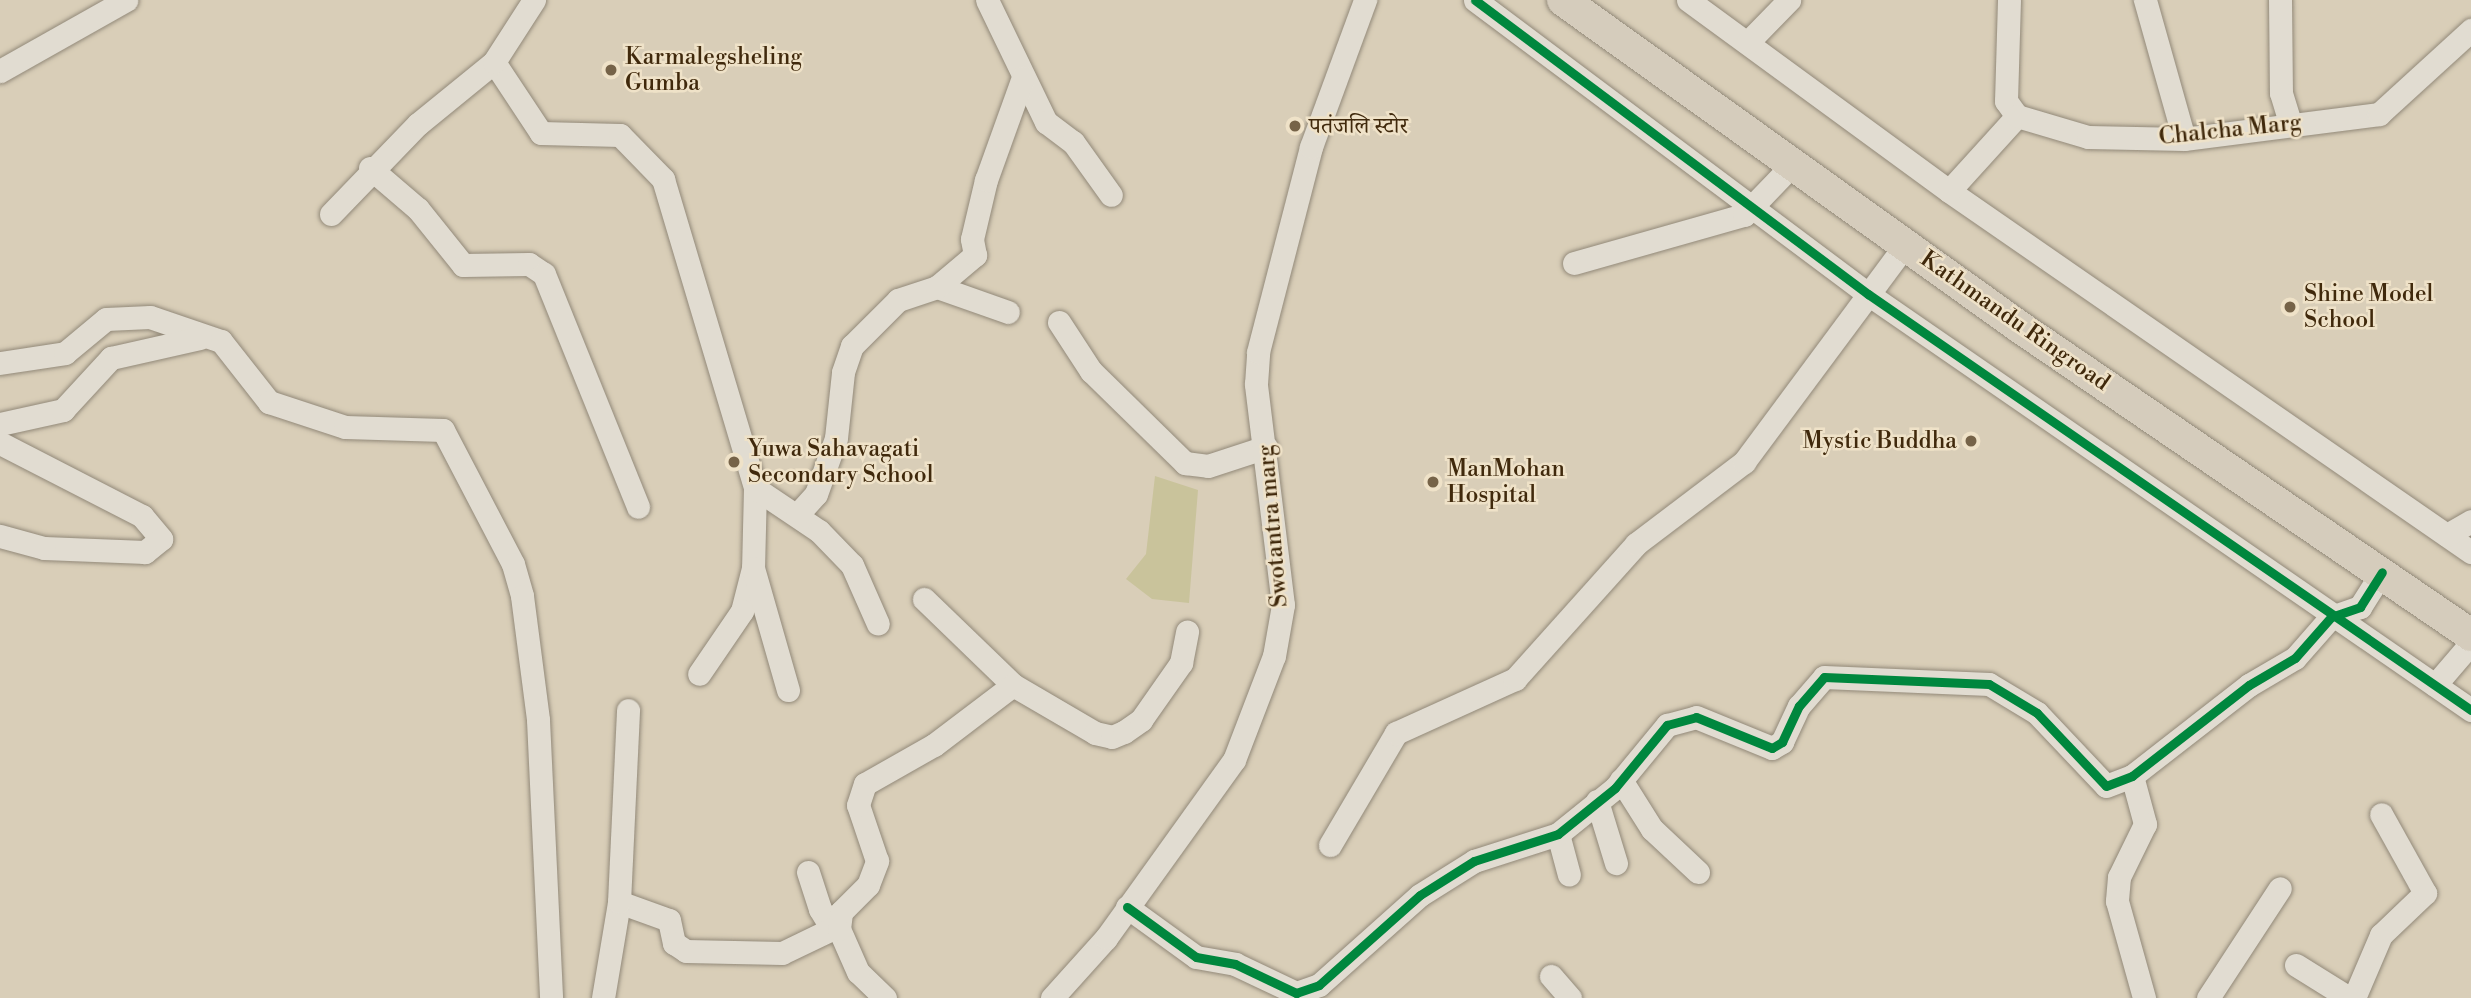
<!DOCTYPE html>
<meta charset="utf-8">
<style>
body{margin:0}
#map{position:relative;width:2471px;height:998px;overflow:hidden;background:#d9ceb8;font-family:"Libre Bodoni","Noto Serif Devanagari",serif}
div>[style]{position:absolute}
.green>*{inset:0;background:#c9c39b}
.roads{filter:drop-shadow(0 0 2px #928979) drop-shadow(0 0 2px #928979)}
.minor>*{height:23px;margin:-11.5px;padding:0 11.5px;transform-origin:11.5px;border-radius:11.5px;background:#e1dcd1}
.highway>*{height:32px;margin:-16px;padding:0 16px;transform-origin:16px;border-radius:16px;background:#d5ccbc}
.cycleway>*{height:9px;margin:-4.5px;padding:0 4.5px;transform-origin:4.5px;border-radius:4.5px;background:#00873e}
.dots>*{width:19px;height:19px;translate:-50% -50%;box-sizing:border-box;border:4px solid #efe2c8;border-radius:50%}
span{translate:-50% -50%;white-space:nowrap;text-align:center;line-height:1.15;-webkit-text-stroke:5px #efe2c8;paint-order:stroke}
.poi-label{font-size:23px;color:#40290c}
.left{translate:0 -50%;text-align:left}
.right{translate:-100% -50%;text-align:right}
.street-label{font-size:23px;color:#40290c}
</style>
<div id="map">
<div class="green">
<i style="clip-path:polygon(1155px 476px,1198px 490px,1189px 603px,1152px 599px,1126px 579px,1146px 554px)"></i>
</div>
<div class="roads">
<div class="minor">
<i style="left:987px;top:0;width:136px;rotate:64.2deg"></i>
<i style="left:1046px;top:122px;width:34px;rotate:37deg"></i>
<i style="left:1073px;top:142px;width:65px;rotate:54.4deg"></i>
<i style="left:1475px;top:0;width:491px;rotate:36.8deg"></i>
<i style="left:1868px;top:294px;width:733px;rotate:34.6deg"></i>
<i style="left:1688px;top:0;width:323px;rotate:36.2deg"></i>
<i style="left:1949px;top:191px;width:635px;rotate:34.67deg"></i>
<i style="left:2009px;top:0;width:101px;rotate:91.7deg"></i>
<i style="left:2006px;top:101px;width:19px;rotate:54deg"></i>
<i style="left:2145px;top:0;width:144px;rotate:74.3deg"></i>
<i style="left:2280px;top:0;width:93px;rotate:89.4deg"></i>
<i style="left:2281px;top:93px;width:31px;rotate:73deg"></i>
<i style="left:1748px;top:42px;width:59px;rotate:-45.7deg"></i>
<i style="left:494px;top:62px;width:85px;rotate:56.5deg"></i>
<i style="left:541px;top:133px;width:79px;rotate:1.5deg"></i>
<i style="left:620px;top:135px;width:62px;rotate:45.7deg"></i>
<i style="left:663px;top:179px;width:322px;rotate:73.4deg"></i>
<i style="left:755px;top:488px;width:80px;rotate:91.4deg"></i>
<i style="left:753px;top:568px;width:44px;rotate:104.3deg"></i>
<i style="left:742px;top:611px;width:76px;rotate:124.3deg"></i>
<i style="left:0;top:71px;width:145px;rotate:-29.4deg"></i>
<i style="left:370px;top:168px;width:63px;rotate:40.5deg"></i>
<i style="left:418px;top:209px;width:72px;rotate:51.2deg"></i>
<i style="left:463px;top:265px;width:66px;rotate:-0.9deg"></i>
<i style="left:529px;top:264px;width:18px;rotate:34deg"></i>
<i style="left:544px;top:274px;width:251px;rotate:68deg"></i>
<i style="left:1949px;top:191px;width:101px;rotate:-47.8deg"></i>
<i style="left:2017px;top:116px;width:74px;rotate:16.5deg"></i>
<i style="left:2088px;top:137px;width:96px;rotate:1.2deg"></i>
<i style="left:2184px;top:139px;width:197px;rotate:-7.3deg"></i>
<i style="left:2379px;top:114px;width:125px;rotate:-42.4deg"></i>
<i style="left:331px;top:214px;width:125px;rotate:-46deg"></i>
<i style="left:418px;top:124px;width:98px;rotate:-39.2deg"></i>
<i style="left:494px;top:62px;width:74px;rotate:-57.2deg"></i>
<i style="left:1574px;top:263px;width:177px;rotate:-15.8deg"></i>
<i style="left:1744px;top:215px;width:72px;rotate:-46.1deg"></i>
<i style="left:937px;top:287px;width:75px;rotate:19.4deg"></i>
<i style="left:1059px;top:322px;width:59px;rotate:56.9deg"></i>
<i style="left:1091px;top:371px;width:132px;rotate:44.4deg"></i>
<i style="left:1185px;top:463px;width:23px;rotate:7deg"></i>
<i style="left:1208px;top:466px;width:61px;rotate:-18.1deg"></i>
<i style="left:0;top:363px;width:66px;rotate:-8.7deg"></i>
<i style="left:65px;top:353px;width:53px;rotate:-39.7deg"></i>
<i style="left:106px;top:319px;width:44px;rotate:-2.6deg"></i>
<i style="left:150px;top:317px;width:75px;rotate:18.7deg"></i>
<i style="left:221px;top:341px;width:78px;rotate:51.8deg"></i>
<i style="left:269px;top:402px;width:80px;rotate:18.2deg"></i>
<i style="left:345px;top:427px;width:98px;rotate:1.8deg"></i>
<i style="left:443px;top:430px;width:151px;rotate:62.4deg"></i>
<i style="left:513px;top:564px;width:33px;rotate:74deg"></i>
<i style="left:522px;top:596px;width:125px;rotate:82.6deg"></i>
<i style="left:538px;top:720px;width:278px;rotate:87.3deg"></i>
<i style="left:0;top:424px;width:65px;rotate:-12.5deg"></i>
<i style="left:63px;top:410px;width:71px;rotate:-47.3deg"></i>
<i style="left:111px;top:358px;width:91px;rotate:-12.7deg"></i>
<i style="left:0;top:443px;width:160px;rotate:27.2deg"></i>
<i style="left:142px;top:516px;width:30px;rotate:50deg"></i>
<i style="left:161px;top:539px;width:21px;rotate:141deg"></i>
<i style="left:145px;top:552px;width:101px;rotate:-177.7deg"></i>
<i style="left:44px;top:548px;width:46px;rotate:-164.7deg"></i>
<i style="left:755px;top:488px;width:77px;rotate:33.9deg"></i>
<i style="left:819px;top:531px;width:47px;rotate:45.9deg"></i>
<i style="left:852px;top:565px;width:64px;rotate:66.2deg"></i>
<i style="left:797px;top:515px;width:28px;rotate:-48deg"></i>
<i style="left:816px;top:494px;width:59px;rotate:-70.3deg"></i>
<i style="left:836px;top:438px;width:66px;rotate:-83.9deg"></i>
<i style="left:843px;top:372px;width:28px;rotate:-71deg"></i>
<i style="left:852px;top:346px;width:65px;rotate:-45deg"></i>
<i style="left:898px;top:300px;width:41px;rotate:-18.4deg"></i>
<i style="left:937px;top:287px;width:50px;rotate:-40.1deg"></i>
<i style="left:975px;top:255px;width:16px;rotate:-101deg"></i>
<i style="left:972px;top:239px;width:61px;rotate:-76.7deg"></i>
<i style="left:986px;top:180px;width:109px;rotate:-70.2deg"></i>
<i style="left:2447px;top:535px;width:28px;rotate:-30deg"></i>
<i style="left:753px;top:568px;width:127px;rotate:74deg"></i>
<i style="left:924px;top:599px;width:124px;rotate:44deg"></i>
<i style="left:2435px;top:685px;width:55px;rotate:-49.4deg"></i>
<i style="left:2132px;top:776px;width:50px;rotate:74.8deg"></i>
<i style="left:2145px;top:824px;width:59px;rotate:116.1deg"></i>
<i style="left:2119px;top:877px;width:24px;rotate:95deg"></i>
<i style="left:2117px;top:901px;width:101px;rotate:74.4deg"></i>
<i style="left:1621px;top:780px;width:58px;rotate:57.7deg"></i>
<i style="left:1652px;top:829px;width:63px;rotate:43.1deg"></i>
<i style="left:1597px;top:801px;width:65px;rotate:73deg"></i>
<i style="left:1558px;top:834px;width:42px;rotate:75deg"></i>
<i style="left:1330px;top:845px;width:130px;rotate:-59.5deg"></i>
<i style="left:1396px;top:733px;width:131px;rotate:-24.4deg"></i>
<i style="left:1515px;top:679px;width:181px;rotate:-48.1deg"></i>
<i style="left:1636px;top:544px;width:136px;rotate:-37.2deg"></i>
<i style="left:1744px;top:462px;width:272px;rotate:-53.4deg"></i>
<i style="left:808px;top:872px;width:39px;rotate:72deg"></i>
<i style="left:820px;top:909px;width:23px;rotate:59deg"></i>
<i style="left:832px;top:929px;width:7px"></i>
<i style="left:619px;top:902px;width:53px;rotate:19.8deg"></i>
<i style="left:669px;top:920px;width:24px;rotate:78deg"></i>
<i style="left:674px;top:943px;width:14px;rotate:34deg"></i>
<i style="left:686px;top:951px;width:96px;rotate:1.2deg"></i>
<i style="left:782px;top:953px;width:55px;rotate:-25.6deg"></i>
<i style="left:1127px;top:907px;width:85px;rotate:35.9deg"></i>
<i style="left:1196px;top:957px;width:40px;rotate:10deg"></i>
<i style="left:1235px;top:964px;width:68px;rotate:25.4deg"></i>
<i style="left:1296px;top:993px;width:24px;rotate:-19deg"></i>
<i style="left:1319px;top:985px;width:135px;rotate:-41.7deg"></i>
<i style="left:1420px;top:895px;width:64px;rotate:-32.2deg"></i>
<i style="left:1474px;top:861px;width:88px;rotate:-17.8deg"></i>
<i style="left:1558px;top:834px;width:73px;rotate:-38.9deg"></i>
<i style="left:1615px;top:788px;width:82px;rotate:-50.5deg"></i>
<i style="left:1667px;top:725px;width:30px;rotate:-15deg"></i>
<i style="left:1696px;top:717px;width:82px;rotate:22.2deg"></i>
<i style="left:1772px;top:748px;width:12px;rotate:-31deg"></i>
<i style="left:1782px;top:742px;width:40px;rotate:-65deg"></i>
<i style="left:1799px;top:706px;width:38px;rotate:-49deg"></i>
<i style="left:1824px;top:677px;width:165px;rotate:2.4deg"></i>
<i style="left:1989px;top:684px;width:56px;rotate:31.1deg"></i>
<i style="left:2037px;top:713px;width:100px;rotate:46.6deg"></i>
<i style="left:2106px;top:786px;width:28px;rotate:-21deg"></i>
<i style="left:2132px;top:776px;width:148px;rotate:-37.9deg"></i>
<i style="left:2249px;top:685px;width:53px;rotate:-30.4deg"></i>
<i style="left:2295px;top:658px;width:55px;rotate:-48.7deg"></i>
<i style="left:2331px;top:617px;width:31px;rotate:-19deg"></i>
<i style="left:2360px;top:607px;width:41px;rotate:-57.8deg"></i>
<i style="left:2296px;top:965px;width:62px;rotate:31.9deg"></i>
<i style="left:1551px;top:976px;width:29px;rotate:49deg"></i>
<i style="left:603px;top:998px;width:97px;rotate:-80.5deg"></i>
<i style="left:619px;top:902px;width:192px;rotate:-87.3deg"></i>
<i style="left:885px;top:998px;width:37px;rotate:-136deg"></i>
<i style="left:858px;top:972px;width:47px;rotate:-113.8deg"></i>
<i style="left:839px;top:929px;width:17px;rotate:-83deg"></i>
<i style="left:841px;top:912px;width:38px;rotate:-45deg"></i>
<i style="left:868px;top:885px;width:26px;rotate:-69deg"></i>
<i style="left:877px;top:861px;width:59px;rotate:-108.7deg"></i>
<i style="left:858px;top:805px;width:22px;rotate:-72deg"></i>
<i style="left:865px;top:784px;width:79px;rotate:-29.5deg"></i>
<i style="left:934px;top:745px;width:99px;rotate:-37.2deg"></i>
<i style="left:1013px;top:685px;width:95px;rotate:30.3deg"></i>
<i style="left:1095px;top:733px;width:17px;rotate:13deg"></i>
<i style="left:1112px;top:737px;width:13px;rotate:-23deg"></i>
<i style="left:1124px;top:732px;width:21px;rotate:-35deg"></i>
<i style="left:1141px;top:720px;width:70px;rotate:-54.9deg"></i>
<i style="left:1181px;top:663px;width:32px;rotate:-79deg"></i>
<i style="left:1052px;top:998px;width:81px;rotate:-48deg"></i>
<i style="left:1106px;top:938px;width:219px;rotate:-54.3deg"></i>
<i style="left:1234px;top:760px;width:111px;rotate:-69deg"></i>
<i style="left:1274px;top:656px;width:52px;rotate:-80deg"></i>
<i style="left:1283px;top:605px;width:223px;rotate:-97deg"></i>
<i style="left:1256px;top:384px;width:32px;rotate:-86deg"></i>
<i style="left:1258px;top:352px;width:212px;rotate:-75.5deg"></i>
<i style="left:1311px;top:147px;width:157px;rotate:-69.8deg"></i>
<i style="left:2208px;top:998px;width:131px;rotate:-56.8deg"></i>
<i style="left:2354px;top:998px;width:69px;rotate:-66.8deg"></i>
<i style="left:2381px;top:935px;width:61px;rotate:-43.7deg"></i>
<i style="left:2425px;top:893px;width:90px;rotate:-119.1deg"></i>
</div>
<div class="highway">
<i style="left:1563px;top:0;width:563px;rotate:35.61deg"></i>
<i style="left:2021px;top:328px;width:545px;rotate:34.3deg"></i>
</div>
</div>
<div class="cycleway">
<i style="left:1475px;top:0;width:491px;rotate:36.8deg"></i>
<i style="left:1868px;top:294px;width:733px;rotate:34.6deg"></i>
<i style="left:1127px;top:907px;width:85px;rotate:35.9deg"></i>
<i style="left:1196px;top:957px;width:40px;rotate:10deg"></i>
<i style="left:1235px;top:964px;width:68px;rotate:25.4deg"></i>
<i style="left:1296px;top:993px;width:24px;rotate:-19deg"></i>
<i style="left:1319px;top:985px;width:135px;rotate:-41.7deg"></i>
<i style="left:1420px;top:895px;width:64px;rotate:-32.2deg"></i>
<i style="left:1474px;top:861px;width:88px;rotate:-17.8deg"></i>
<i style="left:1558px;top:834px;width:73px;rotate:-38.9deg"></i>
<i style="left:1615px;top:788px;width:82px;rotate:-50.5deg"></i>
<i style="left:1667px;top:725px;width:30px;rotate:-15deg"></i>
<i style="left:1696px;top:717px;width:82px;rotate:22.2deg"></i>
<i style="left:1772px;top:748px;width:12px;rotate:-31deg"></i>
<i style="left:1782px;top:742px;width:40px;rotate:-65deg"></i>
<i style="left:1799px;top:706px;width:38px;rotate:-49deg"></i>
<i style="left:1824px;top:677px;width:165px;rotate:2.4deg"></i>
<i style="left:1989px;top:684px;width:56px;rotate:31.1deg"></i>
<i style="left:2037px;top:713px;width:100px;rotate:46.6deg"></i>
<i style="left:2106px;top:786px;width:28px;rotate:-21deg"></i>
<i style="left:2132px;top:776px;width:148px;rotate:-37.9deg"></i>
<i style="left:2249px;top:685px;width:53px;rotate:-30.4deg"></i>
<i style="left:2295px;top:658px;width:55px;rotate:-48.7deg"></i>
<i style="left:2331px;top:617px;width:31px;rotate:-19deg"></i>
<i style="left:2360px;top:607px;width:41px;rotate:-57.8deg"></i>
</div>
<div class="dots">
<i style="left:611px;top:70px;background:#766348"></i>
<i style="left:1295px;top:126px;background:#766348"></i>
<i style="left:2290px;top:307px;background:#766348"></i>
<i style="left:1971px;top:441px;background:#766348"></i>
<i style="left:734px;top:462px;background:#766348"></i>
<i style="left:1433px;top:482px;background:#766348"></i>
</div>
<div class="poi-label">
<span class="left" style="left:625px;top:70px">Karmalegsheling<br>Gumba</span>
<span class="left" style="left:1309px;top:126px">पतंजलि स्टोर</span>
<span class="left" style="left:2304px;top:307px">Shine Model<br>School</span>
<span class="right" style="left:1957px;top:441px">Mystic Buddha</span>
<span class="left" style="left:748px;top:462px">Yuwa Sahavagati<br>Secondary School</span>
<span class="left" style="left:1447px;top:482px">ManMohan<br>Hospital</span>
</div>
<div class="street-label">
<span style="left:2230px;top:130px;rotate:-6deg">Chalcha Marg</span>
<span style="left:2015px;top:321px;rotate:35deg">Kathmandu Ringroad</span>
<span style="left:1273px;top:526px;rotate:-95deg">Swotantra marg</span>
</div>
</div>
